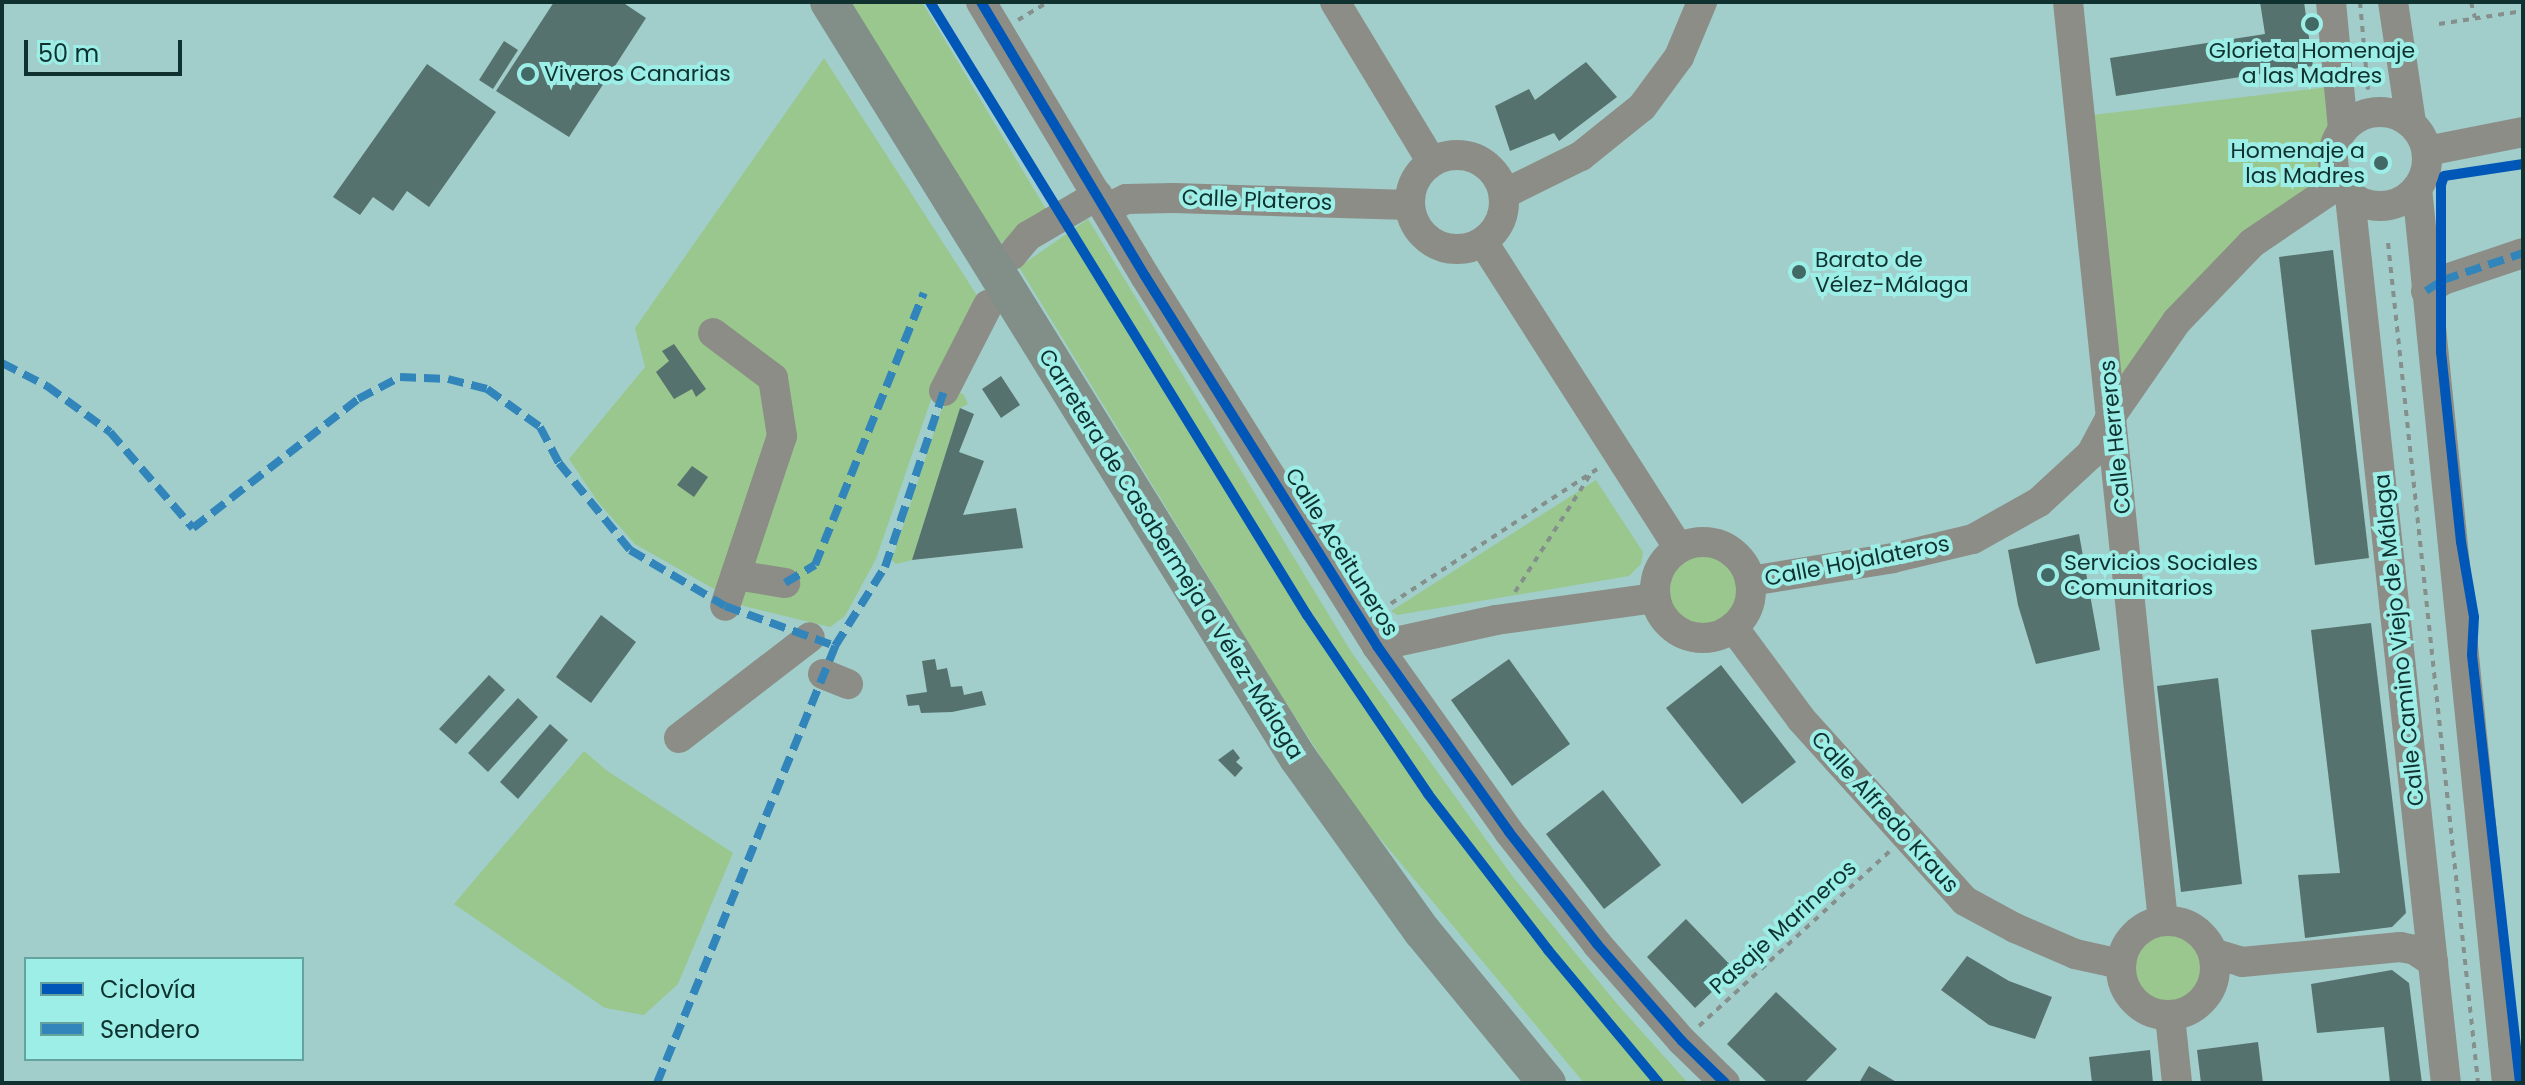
<!DOCTYPE html>
<meta charset="utf-8">
<style>
body{margin:0}
#map{position:relative;width:2525px;height:1085px;overflow:hidden;background:#a1cecb;font-family:Poppins,sans-serif}
div>[style]{position:absolute}
.green>*{inset:0;background:#99c78d}
.round{border-radius:50%}
.building>*{inset:0;background:#56726e}
.path>*{height:4px;margin-top:-2px;transform-origin:0;background:repeating-linear-gradient(90deg,#858f8b 0 6px,transparent 0 12px)}
.minor>*{height:30px;margin:-15px;padding:0 15px;transform-origin:15px;border-radius:15px;background:#8c8d86}
.minor>.ring{margin:-15px;padding:0;box-sizing:content-box;background:none;border:30px solid #8c8d86;border-radius:50%}
.major>*{height:38px;margin:-19px;padding:0 19px;transform-origin:19px;border-radius:19px;background:#828e88}
.quiet>*{height:8px;margin-top:-4px;transform-origin:0;background:repeating-linear-gradient(90deg,#3185ba 0 16px,transparent 0 24px)}
.cycleway>*{height:10px;margin:-5px;padding:0 5px;transform-origin:5px;border-radius:5px;background:#0057b8}
.dots>*{width:22px;height:22px;translate:-50% -50%;box-sizing:border-box;border:4px solid #9ceee7;border-radius:50%}
span{translate:-50% -50%;white-space:nowrap;text-align:center;line-height:1.15;-webkit-text-stroke:8px #9ceee7;paint-order:stroke}
.poi-label{font-size:22px;color:#0f3230}
.left{translate:0 -50%;text-align:left}
.right{translate:-100% -50%;text-align:right}
.street-label{font-size:22px;color:#0f3230}
.frame{position:absolute;inset:0;border:4px solid #0f3230;pointer-events:none}
.legend{position:absolute;left:24px;top:957px;width:280px;height:104px;box-sizing:border-box;background:#9ceee7;border:2px solid #64a39e;margin:0;padding:10px 14px;list-style:none;font-size:24px;color:#0f3230}
.legend li{display:flex;align-items:center;gap:16px;height:40px}
.legend b{width:40px;border:2px solid #64a39e}
.scale{position:absolute;left:24px;top:40px;width:158px;height:36px;box-sizing:border-box;border:4px solid #0f3230;border-top:0;padding-left:10px;font-size:24px;line-height:28px;white-space:nowrap;color:#0f3230;-webkit-text-stroke:6px #9ceee7;paint-order:stroke}
</style>
<div id="map">
<div class="green">
<i style="clip-path:polygon(844px 2px,922px 2px,1047px 211px,998px 245px)"></i>
<i style="clip-path:polygon(824px 58px,978px 297px,935px 388px,876px 559px,845px 616px,830px 627px,744px 606px,635px 544px,598px 502px,569px 459px,645px 367px,635px 328px)"></i>
<i style="clip-path:polygon(2337px 86px,2344px 128px,2326px 146px,2331px 176px,2121px 391px,2084px 116px)"></i>
<i style="clip-path:polygon(1088px 219px,1352px 653px,1513px 877px,1618px 1005px,1688px 1083px,1584px 1083px,1353px 806px,1279px 692px,1019px 267px)"></i>
<i style="clip-path:polygon(956px 390px,964px 395px,968px 404px,960px 408px,912px 560px,896px 564px,892px 560px,941px 411px)"></i>
<i style="clip-path:polygon(1596px 480px,1643px 552px,1641px 564px,1629px 576px,1397px 615px,1391px 611px)"></i>
<i class="round" style="left:1668px;top:553px;width:72px;height:72px"></i>
<i style="clip-path:polygon(584px 751px,606px 770px,733px 853px,678px 984px,644px 1015px,605px 1008px,454px 904px)"></i>
<i class="round" style="left:2132px;top:932px;width:74px;height:74px"></i>
</div>
<div class="building">
<i style="clip-path:polygon(554px 2px,622px 2px,646px 18px,569px 137px,496px 91px)"></i>
<i style="clip-path:polygon(2260px 2px,2304px 2px,2313px 66px,2116px 96px,2110px 58px,2265px 34px)"></i>
<i style="clip-path:polygon(504px 41px,518px 50px,493px 89px,479px 80px)"></i>
<i style="clip-path:polygon(1586px 62px,1617px 97px,1559px 141px,1554px 133px,1510px 151px,1495px 106px,1529px 89px,1535px 100px)"></i>
<i style="clip-path:polygon(427px 64px,496px 112px,429px 207px,407px 191px,393px 211px,373px 197px,360px 215px,333px 197px)"></i>
<i style="clip-path:polygon(2333px 250px,2369px 558px,2315px 565px,2279px 257px)"></i>
<i style="clip-path:polygon(674px 344px,706px 389px,696px 397px,692px 389px,674px 399px,656px 372px,669px 361px,662px 351px)"></i>
<i style="clip-path:polygon(1001px 376px,1020px 405px,1001px 418px,982px 389px)"></i>
<i style="clip-path:polygon(960px 408px,974px 414px,959px 452px,984px 461px,963px 515px,1016px 508px,1023px 548px,912px 560px)"></i>
<i style="clip-path:polygon(692px 466px,708px 477px,694px 497px,677px 485px)"></i>
<i style="clip-path:polygon(2079px 534px,2100px 650px,2036px 664px,2018px 605px,2008px 550px)"></i>
<i style="clip-path:polygon(601px 615px,636px 642px,591px 703px,556px 677px)"></i>
<i style="clip-path:polygon(2371px 623px,2406px 913px,2392px 927px,2305px 938px,2298px 875px,2340px 873px,2311px 630px)"></i>
<i style="clip-path:polygon(935px 659px,937px 670px,947px 668px,951px 687px,962px 686px,964px 695px,982px 691px,986px 705px,952px 712px,921px 713px,919px 705px,908px 706px,906px 695px,927px 692px,922px 661px)"></i>
<i style="clip-path:polygon(1509px 659px,1570px 744px,1512px 786px,1451px 700px)"></i>
<i style="clip-path:polygon(1721px 665px,1796px 762px,1742px 804px,1666px 708px)"></i>
<i style="clip-path:polygon(489px 675px,505px 690px,456px 744px,439px 729px)"></i>
<i style="clip-path:polygon(2218px 678px,2242px 884px,2181px 892px,2157px 686px)"></i>
<i style="clip-path:polygon(518px 698px,538px 717px,488px 772px,468px 753px)"></i>
<i style="clip-path:polygon(550px 724px,568px 740px,518px 799px,500px 782px)"></i>
<i style="clip-path:polygon(1233px 749px,1240px 758px,1236px 762px,1243px 768px,1235px 777px,1218px 760px)"></i>
<i style="clip-path:polygon(1603px 790px,1661px 865px,1604px 909px,1546px 834px)"></i>
<i style="clip-path:polygon(1686px 919px,1735px 970px,1695px 1008px,1647px 957px)"></i>
<i style="clip-path:polygon(1967px 956px,2009px 981px,2052px 997px,2035px 1039px,1989px 1025px,1941px 990px)"></i>
<i style="clip-path:polygon(2392px 970px,2409px 983px,2422px 1083px,2390px 1083px,2384px 1027px,2317px 1033px,2311px 984px)"></i>
<i style="clip-path:polygon(1776px 992px,1837px 1049px,1804px 1083px,1768px 1083px,1727px 1044px)"></i>
<i style="clip-path:polygon(2258px 1042px,2263px 1083px,2201px 1083px,2197px 1050px)"></i>
<i style="clip-path:polygon(2150px 1050px,2153px 1083px,2092px 1083px,2089px 1057px)"></i>
<i style="clip-path:polygon(1869px 1066px,1898px 1083px,1859px 1083px)"></i>
</div>
<div class="path">
<i style="left:2360px;top:2px;width:88px;rotate:84.8deg"></i>
<i style="left:2471px;top:2px;width:16px;rotate:76deg"></i>
<i style="left:1018px;top:20px;width:35px;rotate:-31deg"></i>
<i style="left:2439px;top:24px;width:85px;rotate:-8.8deg"></i>
<i style="left:2388px;top:243px;width:845px;rotate:83.88deg"></i>
<i style="left:1515px;top:592px;width:139px;rotate:-57.3deg"></i>
<i style="left:1381px;top:610px;width:260px;rotate:-33.1deg"></i>
<i style="left:1699px;top:1026px;width:259px;rotate:-42.5deg"></i>
</div>
<div class="minor">
<i style="left:981px;top:2px;width:319px;rotate:59.1deg"></i>
<i style="left:1145px;top:276px;width:437px;rotate:57.9deg"></i>
<i style="left:1377px;top:646px;width:228px;rotate:54.6deg"></i>
<i style="left:1509px;top:832px;width:142px;rotate:51.8deg"></i>
<i style="left:1597px;top:944px;width:129px;rotate:48.8deg"></i>
<i style="left:1682px;top:1041px;width:60px;rotate:44.3deg"></i>
<i style="left:1335px;top:2px;width:187px;rotate:58.8deg"></i>
<i style="left:2068px;top:2px;width:924px;rotate:84.1deg"></i>
<i style="left:2331px;top:2px;width:127px;rotate:84.6deg"></i>
<i style="left:2393px;top:2px;width:122px;rotate:81.5deg"></i>
<i class="ring" style="left:2333px;top:112px;width:64px;height:64px"></i>
<i style="left:2427px;top:151px;width:98px;rotate:-11.2deg"></i>
<i class="ring" style="left:1410px;top:155px;width:64px;height:64px"></i>
<i style="left:2417px;top:188px;width:900px;rotate:84.26deg"></i>
<i style="left:1504px;top:194px;width:86px;rotate:-26.3deg"></i>
<i style="left:1581px;top:156px;width:78px;rotate:-38.8deg"></i>
<i style="left:1642px;top:107px;width:62px;rotate:-53.5deg"></i>
<i style="left:1679px;top:57px;width:60px;rotate:-67.3deg"></i>
<i style="left:2350px;top:197px;width:891px;rotate:83.82deg"></i>
<i style="left:1107px;top:208px;width:21px;rotate:-25deg"></i>
<i style="left:1126px;top:199px;width:47px;rotate:-1.2deg"></i>
<i style="left:1173px;top:198px;width:237px;rotate:1.7deg"></i>
<i style="left:1483px;top:242px;width:363px;rotate:57.4deg"></i>
<i style="left:1012px;top:255px;width:25px;rotate:-50deg"></i>
<i style="left:1028px;top:236px;width:81px;rotate:-30.4deg"></i>
<i style="left:2426px;top:291px;width:20px;rotate:-33deg"></i>
<i style="left:2443px;top:280px;width:84px;rotate:-18.6deg"></i>
<i style="left:713px;top:333px;width:75px;rotate:36.9deg"></i>
<i style="left:773px;top:378px;width:59px;rotate:81.2deg"></i>
<i style="left:782px;top:436px;width:179px;rotate:108.5deg"></i>
<i style="left:944px;top:391px;width:97px;rotate:-62.9deg"></i>
<i class="ring" style="left:1655px;top:542px;width:66px;height:66px"></i>
<i style="left:736px;top:575px;width:50px;rotate:9.3deg"></i>
<i style="left:1750px;top:581px;width:145px;rotate:-9.1deg"></i>
<i style="left:1893px;top:558px;width:82px;rotate:-13.4deg"></i>
<i style="left:1973px;top:539px;width:76px;rotate:-29.3deg"></i>
<i style="left:2039px;top:502px;width:71px;rotate:-42.7deg"></i>
<i style="left:2091px;top:454px;width:47px;rotate:-61.8deg"></i>
<i style="left:2113px;top:413px;width:112px;rotate:-55.2deg"></i>
<i style="left:2177px;top:321px;width:108px;rotate:-46.1deg"></i>
<i style="left:2252px;top:243px;width:105px;rotate:-34.1deg"></i>
<i style="left:1733px;top:627px;width:114px;rotate:53.5deg"></i>
<i style="left:1801px;top:719px;width:245px;rotate:48deg"></i>
<i style="left:1965px;top:901px;width:57px;rotate:28.4deg"></i>
<i style="left:2015px;top:928px;width:65px;rotate:23.4deg"></i>
<i style="left:2075px;top:954px;width:46px;rotate:12.5deg"></i>
<i style="left:1377px;top:646px;width:122px;rotate:-12.3deg"></i>
<i style="left:1496px;top:620px;width:161px;rotate:-7.9deg"></i>
<i style="left:823px;top:674px;width:27px;rotate:22deg"></i>
<i style="left:679px;top:738px;width:165px;rotate:-37.6deg"></i>
<i class="ring" style="left:2121px;top:921px;width:64px;height:64px"></i>
<i style="left:2213px;top:953px;width:30px;rotate:17deg"></i>
<i style="left:2242px;top:962px;width:159px;rotate:-5.4deg"></i>
<i style="left:2400px;top:947px;width:15px;rotate:11deg"></i>
<i style="left:2415px;top:950px;width:22px;rotate:34deg"></i>
<i style="left:2170px;top:1016px;width:67px;rotate:84deg"></i>
</div>
<div class="major">
<i style="left:829px;top:2px;width:890px;rotate:58.19deg"></i>
<i style="left:1298px;top:758px;width:213px;rotate:54.4deg"></i>
<i style="left:1422px;top:931px;width:197px;rotate:50.6deg"></i>
</div>
<div class="quiet">
<i style="left:2426px;top:291px;width:20px;rotate:-33deg"></i>
<i style="left:2443px;top:280px;width:84px;rotate:-18.6deg"></i>
<i style="left:2px;top:363px;width:51px;rotate:27.1deg"></i>
<i style="left:47px;top:386px;width:78px;rotate:36.1deg"></i>
<i style="left:110px;top:432px;width:127px;rotate:49.2deg"></i>
<i style="left:193px;top:528px;width:209px;rotate:-38deg"></i>
<i style="left:358px;top:399px;width:47px;rotate:-27.6deg"></i>
<i style="left:400px;top:377px;width:48px;rotate:2.4deg"></i>
<i style="left:448px;top:379px;width:40px;rotate:14.4deg"></i>
<i style="left:487px;top:389px;width:65px;rotate:35.6deg"></i>
<i style="left:540px;top:427px;width:41px;rotate:62.2deg"></i>
<i style="left:559px;top:463px;width:112px;rotate:50.8deg"></i>
<i style="left:630px;top:550px;width:110px;rotate:30.5deg"></i>
<i style="left:725px;top:606px;width:117px;rotate:20deg"></i>
<i style="left:785px;top:583px;width:35px;rotate:-31deg"></i>
<i style="left:815px;top:565px;width:293px;rotate:-68.2deg"></i>
<i style="left:657px;top:1083px;width:472px;rotate:-67.8deg"></i>
<i style="left:835px;top:646px;width:93px;rotate:-57.7deg"></i>
<i style="left:885px;top:567px;width:186px;rotate:-71.5deg"></i>
</div>
<div class="cycleway">
<i style="left:930px;top:2px;width:720px;rotate:58.41deg"></i>
<i style="left:1307px;top:615px;width:216px;rotate:55.9deg"></i>
<i style="left:1428px;top:794px;width:197px;rotate:52.4deg"></i>
<i style="left:1548px;top:950px;width:173px;rotate:50.2deg"></i>
<i style="left:981px;top:2px;width:319px;rotate:59.1deg"></i>
<i style="left:1145px;top:276px;width:437px;rotate:57.9deg"></i>
<i style="left:1377px;top:646px;width:228px;rotate:54.6deg"></i>
<i style="left:1509px;top:832px;width:142px;rotate:51.8deg"></i>
<i style="left:1597px;top:944px;width:129px;rotate:48.8deg"></i>
<i style="left:1682px;top:1041px;width:60px;rotate:44.3deg"></i>
<i style="left:2520px;top:1083px;width:431px;rotate:-96.4deg"></i>
<i style="left:2472px;top:655px;width:38px;rotate:-87deg"></i>
<i style="left:2474px;top:617px;width:76px;rotate:-99.8deg"></i>
<i style="left:2461px;top:542px;width:191px;rotate:-96deg"></i>
<i style="left:2441px;top:352px;width:167px;rotate:-90deg"></i>
<i style="left:2441px;top:185px;width:9px;rotate:-72deg"></i>
<i style="left:2444px;top:176px;width:80px;rotate:-8.6deg"></i>
</div>
<div class="dots">
<i style="left:2312px;top:24px;background:#426966"></i>
<i style="left:528px;top:74px;background:#426966"></i>
<i style="left:2381px;top:163px;background:#426966"></i>
<i style="left:1799px;top:272px;background:#426966"></i>
<i style="left:2048px;top:575px;background:#426966"></i>
</div>
<div class="poi-label">
<span style="left:2312px;top:63px">Glorieta Homenaje<br>a las Madres</span>
<span class="left" style="left:544px;top:74px">Viveros Canarias</span>
<span class="right" style="left:2365px;top:163px">Homenaje a<br>las Madres</span>
<span class="left" style="left:1815px;top:272px">Barato de<br>Vélez-Málaga</span>
<span class="left" style="left:2064px;top:575px">Servicios Sociales<br>Comunitarios</span>
</div>
<div class="street-label">
<span style="left:1257px;top:200px;rotate:2deg">Calle Plateros</span>
<span style="left:2115px;top:437px;rotate:-96deg">Calle Herreros</span>
<span style="left:1342px;top:552px;rotate:58deg">Calle Aceituneros</span>
<span style="left:1171px;top:554px;rotate:58deg">Carretera de Casabermeja a Vélez-Málaga</span>
<span style="left:1857px;top:561px;rotate:-11deg">Calle Hojalateros</span>
<span style="left:2399px;top:640px;rotate:-96deg">Calle Camino Viejo de Málaga</span>
<span style="left:1885px;top:812px;rotate:48deg">Calle Alfredo Kraus</span>
<span style="left:1783px;top:927px;rotate:-42deg">Pasaje Marineros</span>
</div>
<div class="frame"></div>
<ul class="legend">
<li><b style="height:10px;background:#0057b8"></b>Ciclovía</li>
<li><b style="height:10px;background:#3185ba"></b>Sendero</li>
</ul>
<div class="scale">50 m</div>
</div>
